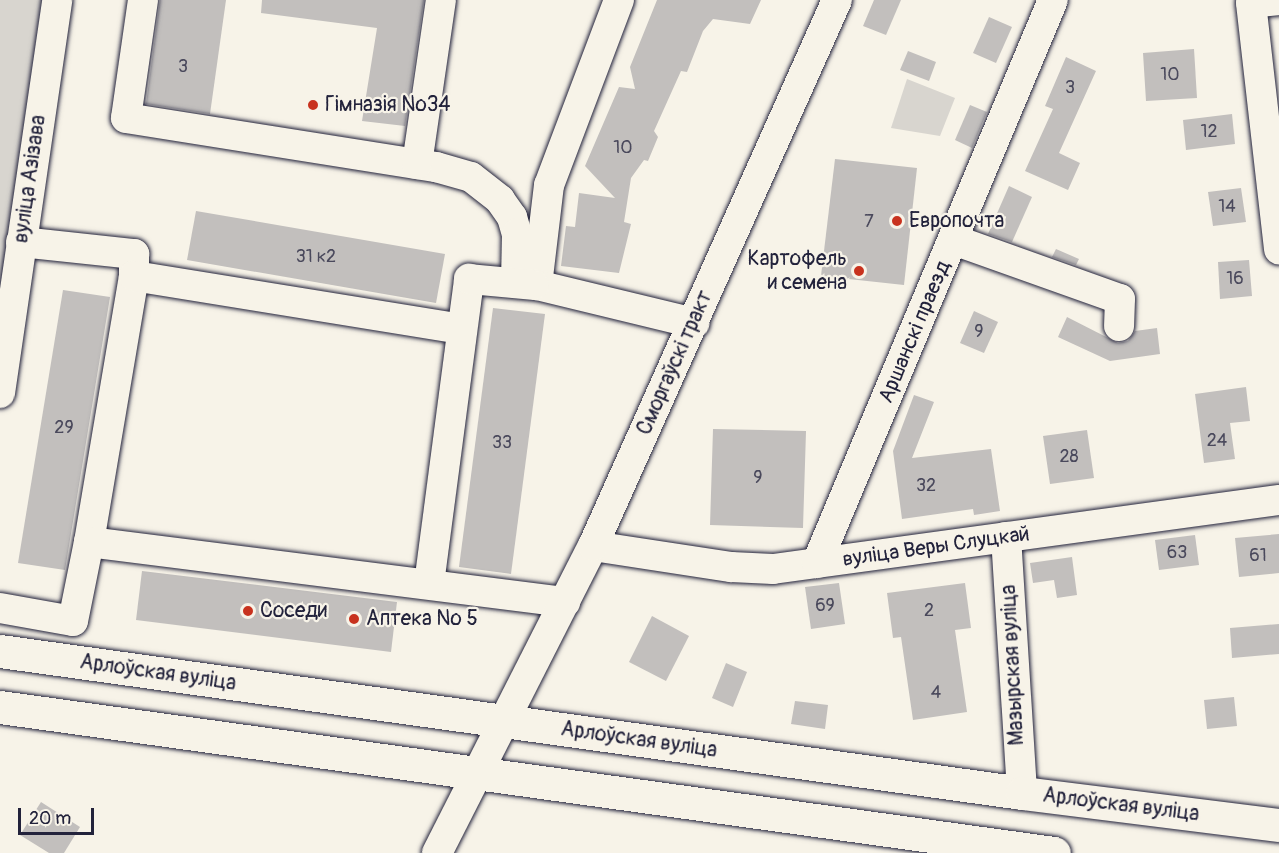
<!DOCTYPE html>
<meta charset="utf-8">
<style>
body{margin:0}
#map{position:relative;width:1279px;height:853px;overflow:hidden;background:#f7f3e8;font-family:Pangolin,sans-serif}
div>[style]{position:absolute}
.green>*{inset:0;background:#d8d5cf}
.building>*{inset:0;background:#c2bfbd}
.roads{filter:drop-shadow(0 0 2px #22223b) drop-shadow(0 0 2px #22223b)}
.minor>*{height:30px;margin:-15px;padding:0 15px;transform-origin:15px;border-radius:15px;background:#f7f3e8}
.major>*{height:33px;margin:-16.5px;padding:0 16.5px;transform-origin:16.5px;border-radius:16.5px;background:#f7f3e8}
.dots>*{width:16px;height:16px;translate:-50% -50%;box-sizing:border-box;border:3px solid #f7f3e8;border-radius:50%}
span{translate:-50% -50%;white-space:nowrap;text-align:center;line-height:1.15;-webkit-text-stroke:4.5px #f7f3e8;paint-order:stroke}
.number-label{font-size:18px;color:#4a495c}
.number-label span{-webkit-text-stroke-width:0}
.poi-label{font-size:21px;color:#22223b}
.left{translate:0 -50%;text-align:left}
.right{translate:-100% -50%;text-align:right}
.street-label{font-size:21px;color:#22223b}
.scale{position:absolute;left:18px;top:808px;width:76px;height:27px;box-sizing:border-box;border:3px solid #22223b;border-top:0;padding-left:8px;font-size:18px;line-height:21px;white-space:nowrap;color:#22223b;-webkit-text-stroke:4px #f7f3e8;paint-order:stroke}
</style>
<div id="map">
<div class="green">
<i style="clip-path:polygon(0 0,44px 0,0 296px)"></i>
<i style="clip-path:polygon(907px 79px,955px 98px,940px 136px,891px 128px)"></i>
</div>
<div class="building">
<i style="clip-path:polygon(160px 0,226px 0,210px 114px,146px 104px)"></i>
<i style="clip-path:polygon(262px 0,424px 0,405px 126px,362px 121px,377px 28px,261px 13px)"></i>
<i style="clip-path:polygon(657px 0,761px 0,750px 24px,713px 19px,703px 31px,687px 72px,681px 71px,654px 131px,658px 137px,648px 161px,644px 160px,631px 178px,624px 222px,631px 224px,619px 273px,561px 266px,566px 226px,575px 227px,579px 193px,615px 198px,585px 166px,619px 87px,635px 89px,630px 67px)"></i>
<i style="clip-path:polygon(874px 0,901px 0,886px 35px,863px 26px)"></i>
<i style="clip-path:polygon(989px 17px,1012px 27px,996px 63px,973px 53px)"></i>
<i style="clip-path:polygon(1194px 49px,1197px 98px,1146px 101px,1143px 53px)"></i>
<i style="clip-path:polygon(908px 51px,936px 62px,929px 81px,900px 70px)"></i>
<i style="clip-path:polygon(1066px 57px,1096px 71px,1059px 153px,1080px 163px,1068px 190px,1025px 171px,1053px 109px,1045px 106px)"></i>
<i style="clip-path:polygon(970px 105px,987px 112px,972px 148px,955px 140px)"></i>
<i style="clip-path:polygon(1232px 114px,1235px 144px,1186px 150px,1183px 120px)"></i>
<i style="clip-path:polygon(835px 159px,917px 168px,904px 285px,821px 276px)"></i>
<i style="clip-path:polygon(1009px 186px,1032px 197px,1012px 242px,988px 234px)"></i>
<i style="clip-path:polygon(1241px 188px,1246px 222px,1213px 226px,1208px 192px)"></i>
<i style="clip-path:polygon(196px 211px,445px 254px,436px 303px,187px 260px)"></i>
<i style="clip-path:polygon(1056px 249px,1079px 259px,1076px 265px,1052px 257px)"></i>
<i style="clip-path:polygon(1249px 260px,1252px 296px,1220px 299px,1218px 262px)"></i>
<i style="clip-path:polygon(63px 290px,110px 297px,65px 570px,18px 563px)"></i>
<i style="clip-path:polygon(493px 308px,545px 314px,511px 574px,459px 567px)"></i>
<i style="clip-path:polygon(974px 311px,998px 322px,984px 353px,960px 343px)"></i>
<i style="clip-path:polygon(1067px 317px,1118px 343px,1128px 341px,1135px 331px,1157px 328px,1160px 354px,1110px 361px,1058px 337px)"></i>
<i style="clip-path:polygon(1246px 387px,1250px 421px,1230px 423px,1235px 459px,1204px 463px,1195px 394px)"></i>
<i style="clip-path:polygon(914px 395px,934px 402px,912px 458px,991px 449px,1000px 511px,974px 515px,973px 509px,902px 519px,893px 451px)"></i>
<i style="clip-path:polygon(713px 429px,806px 431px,803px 528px,710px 525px)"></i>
<i style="clip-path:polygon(1087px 430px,1094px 478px,1050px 484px,1043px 436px)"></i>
<i style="clip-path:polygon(1279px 534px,1279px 573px,1239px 577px,1235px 538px)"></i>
<i style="clip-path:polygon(1195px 535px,1199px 565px,1159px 570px,1155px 540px)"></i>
<i style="clip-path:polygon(1072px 557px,1077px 595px,1057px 598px,1054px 580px,1033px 583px,1030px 563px)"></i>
<i style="clip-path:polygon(142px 571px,397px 602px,391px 652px,136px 620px)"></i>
<i style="clip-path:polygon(839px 583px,845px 624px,811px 629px,805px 587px)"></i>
<i style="clip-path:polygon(965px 583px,971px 628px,955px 630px,967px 712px,913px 720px,901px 637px,893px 638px,887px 593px)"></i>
<i style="clip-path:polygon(652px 616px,689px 636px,666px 681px,629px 662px)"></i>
<i style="clip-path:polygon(1279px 624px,1279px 654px,1232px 658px,1230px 628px)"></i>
<i style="clip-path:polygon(726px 663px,747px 672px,733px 707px,712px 698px)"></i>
<i style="clip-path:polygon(1234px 697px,1237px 726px,1207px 729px,1204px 700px)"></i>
<i style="clip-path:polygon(795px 701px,828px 705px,825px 729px,791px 724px)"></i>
<i style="clip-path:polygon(41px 802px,80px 827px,64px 853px,49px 853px,20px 835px)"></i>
</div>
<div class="roads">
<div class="minor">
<i style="left:143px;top:0;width:119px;rotate:98.2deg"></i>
<i style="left:126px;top:118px;width:314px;rotate:9deg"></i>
<i style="left:436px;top:167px;width:36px;rotate:16deg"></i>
<i style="left:471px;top:177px;width:37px;rotate:38deg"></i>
<i style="left:500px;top:200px;width:21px;rotate:55deg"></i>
<i style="left:512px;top:217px;width:18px;rotate:74deg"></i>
<i style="left:517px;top:234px;width:49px;rotate:91.2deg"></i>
<i style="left:619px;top:0;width:198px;rotate:110.7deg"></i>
<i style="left:549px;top:185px;width:101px;rotate:96.8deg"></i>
<i style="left:537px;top:285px;width:162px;rotate:13.6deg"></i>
<i style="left:1279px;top:0;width:28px;rotate:174deg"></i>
<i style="left:1251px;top:3px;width:248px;rotate:83.5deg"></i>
<i style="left:417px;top:164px;width:166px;rotate:-81.7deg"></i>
<i style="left:954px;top:240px;width:176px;rotate:19.6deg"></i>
<i style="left:1120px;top:299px;width:27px;rotate:92deg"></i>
<i style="left:21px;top:242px;width:114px;rotate:6.1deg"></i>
<i style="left:134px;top:254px;width:22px;rotate:90deg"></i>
<i style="left:134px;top:276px;width:270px;rotate:99.6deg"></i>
<i style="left:134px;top:276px;width:330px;rotate:9.2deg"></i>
<i style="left:0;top:393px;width:397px;rotate:-81.7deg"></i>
<i style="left:1006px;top:537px;width:256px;rotate:86.4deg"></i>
<i style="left:593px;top:546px;width:140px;rotate:8.7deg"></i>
<i style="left:731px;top:567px;width:42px;rotate:2.7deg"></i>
<i style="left:773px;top:569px;width:511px;rotate:-7.77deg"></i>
<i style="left:817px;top:563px;width:610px;rotate:-67.26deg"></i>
<i style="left:429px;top:584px;width:308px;rotate:-82.5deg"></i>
<i style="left:469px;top:279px;width:65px;rotate:5.3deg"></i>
<i style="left:0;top:608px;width:74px;rotate:10.1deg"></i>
<i style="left:73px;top:621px;width:81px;rotate:-78.6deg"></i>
<i style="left:89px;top:542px;width:480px;rotate:7.2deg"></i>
<i style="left:437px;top:853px;width:344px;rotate:-63.1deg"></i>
<i style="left:593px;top:546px;width:598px;rotate:-65.92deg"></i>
</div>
<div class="major">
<i style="left:0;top:651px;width:1032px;rotate:7.91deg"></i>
<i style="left:1022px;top:793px;width:259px;rotate:7.1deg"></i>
<i style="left:0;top:707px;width:1064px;rotate:7.89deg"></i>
</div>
</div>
<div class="dots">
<i style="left:313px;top:105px;background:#c8321e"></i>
<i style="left:897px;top:221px;background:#c8321e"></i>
<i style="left:859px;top:271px;background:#c8321e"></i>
<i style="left:248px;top:611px;background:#c8321e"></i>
<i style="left:354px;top:619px;background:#c8321e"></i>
</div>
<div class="number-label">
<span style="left:183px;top:67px">3</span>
<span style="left:1170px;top:75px">10</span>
<span style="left:1070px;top:88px">3</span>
<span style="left:1209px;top:132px">12</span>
<span style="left:623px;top:148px">10</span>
<span style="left:1227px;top:207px">14</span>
<span style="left:869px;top:222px">7</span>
<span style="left:316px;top:257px">31 к2</span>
<span style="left:1235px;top:279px">16</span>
<span style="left:979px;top:332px">9</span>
<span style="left:64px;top:428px">29</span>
<span style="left:1217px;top:441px">24</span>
<span style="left:502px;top:443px">33</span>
<span style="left:1069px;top:457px">28</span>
<span style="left:758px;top:478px">9</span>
<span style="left:926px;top:486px">32</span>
<span style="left:1177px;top:553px">63</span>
<span style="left:1258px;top:556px">61</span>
<span style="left:825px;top:606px">69</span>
<span style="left:929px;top:611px">2</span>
<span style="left:936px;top:693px">4</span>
</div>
<div class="poi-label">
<span class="left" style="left:325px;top:105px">Гімназія №34</span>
<span class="left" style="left:909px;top:221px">Европочта</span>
<span class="right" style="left:847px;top:271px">Картофель<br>и семена</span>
<span class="left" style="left:260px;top:611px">Соседи</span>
<span class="left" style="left:366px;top:619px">Аптека № 5</span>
</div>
<div class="street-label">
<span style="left:30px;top:179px;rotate:-82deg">вуліца Азізава</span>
<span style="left:915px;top:332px;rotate:-67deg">Аршанскі праезд</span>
<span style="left:675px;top:363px;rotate:-66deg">Сморгаўскі тракт</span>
<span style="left:936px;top:547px;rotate:-8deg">вуліца Веры Слуцкай</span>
<span style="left:1013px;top:665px;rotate:-93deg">Мазырская вуліца</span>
<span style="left:158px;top:673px;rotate:8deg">Арлоўская вуліца</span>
<span style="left:639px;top:740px;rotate:8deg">Арлоўская вуліца</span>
<span style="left:1121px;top:805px;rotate:7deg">Арлоўская вуліца</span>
</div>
<div class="scale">20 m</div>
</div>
